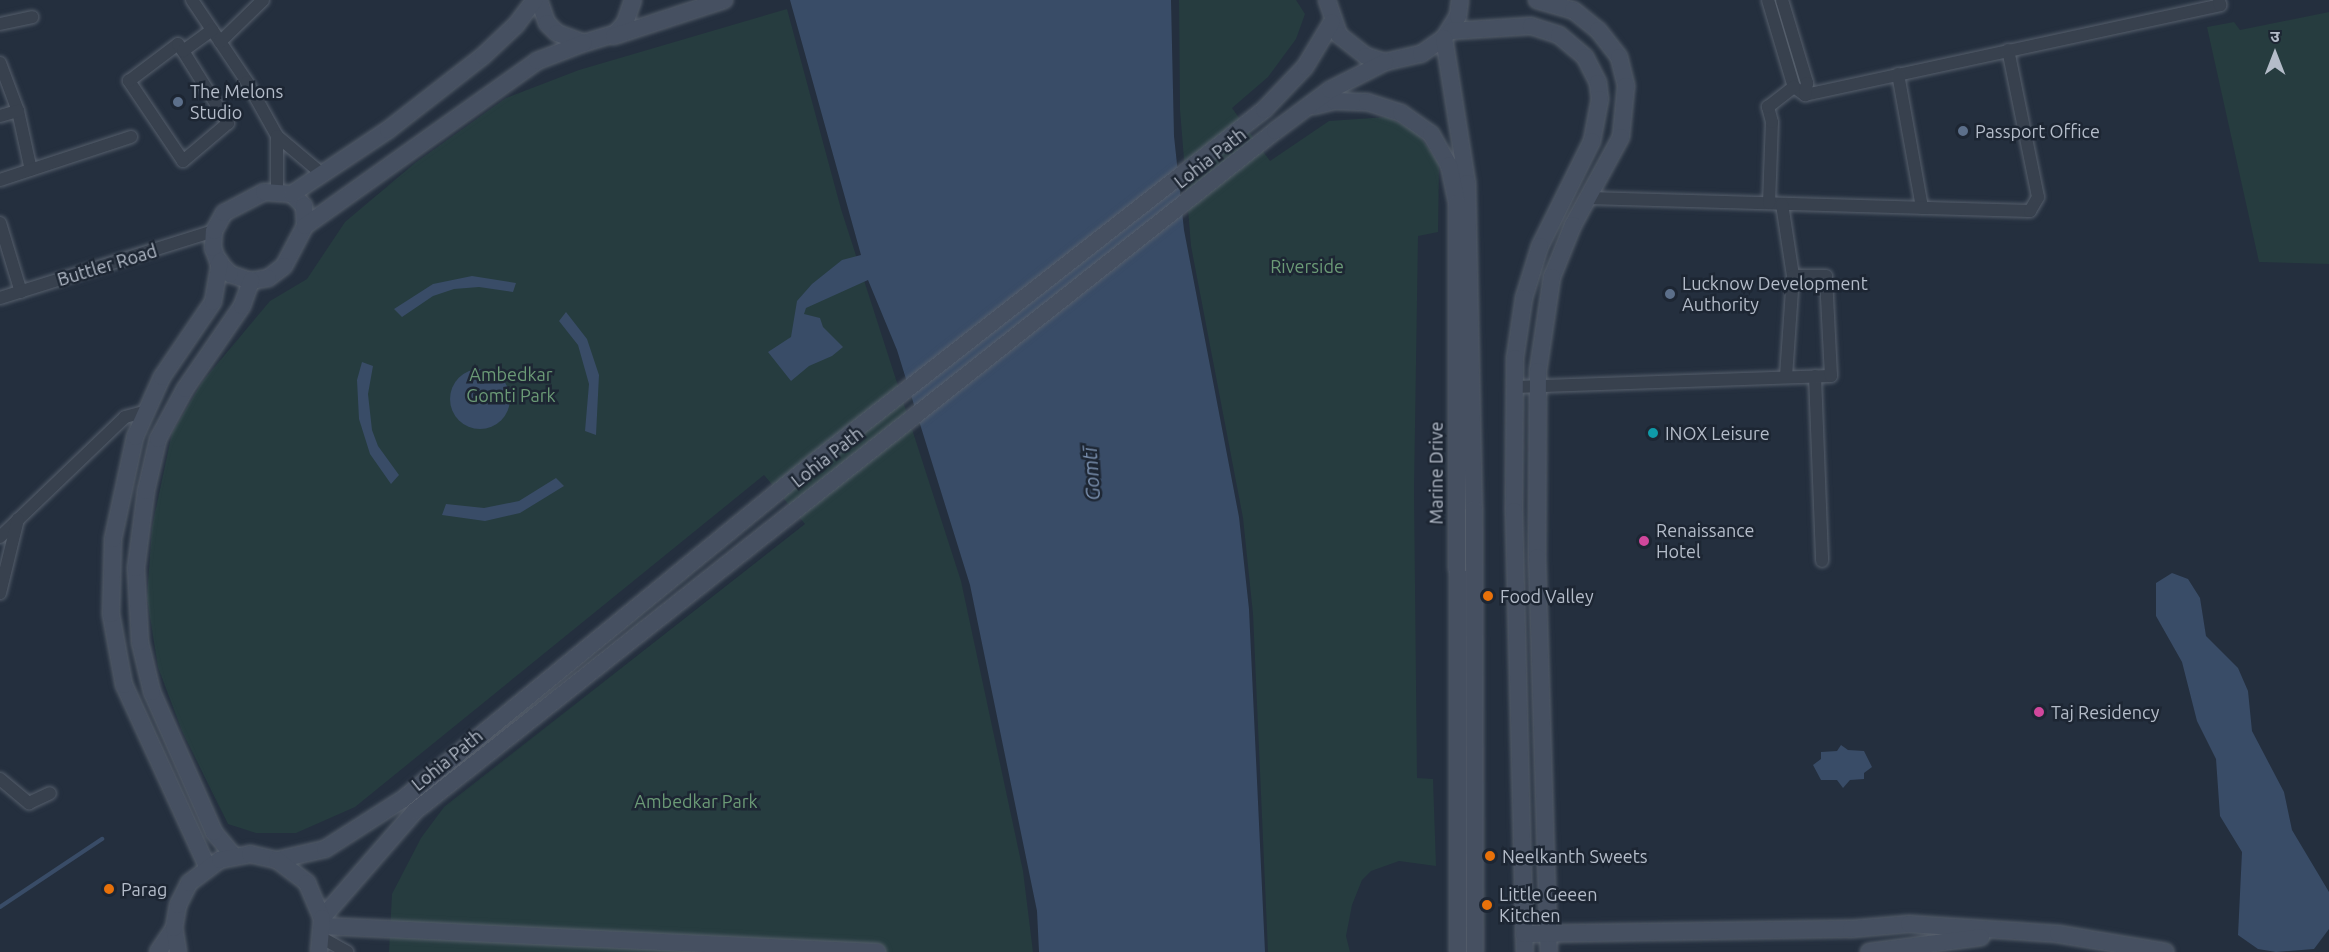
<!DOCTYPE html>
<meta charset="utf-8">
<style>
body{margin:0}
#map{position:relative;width:2329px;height:952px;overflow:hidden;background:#242f3e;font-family:Ubuntu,"Noto Sans Devanagari",sans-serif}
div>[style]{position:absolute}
.green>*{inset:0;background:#263c3f}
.water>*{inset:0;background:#394c67}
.round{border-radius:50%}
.stream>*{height:4px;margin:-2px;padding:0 2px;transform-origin:2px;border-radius:2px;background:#394c67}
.roads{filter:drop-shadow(0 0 2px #565f6c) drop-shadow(0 0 2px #565f6c)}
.street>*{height:12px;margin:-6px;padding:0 6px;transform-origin:6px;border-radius:6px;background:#38414e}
.secondary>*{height:16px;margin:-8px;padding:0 8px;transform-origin:8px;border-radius:8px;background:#465061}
.dots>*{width:16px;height:16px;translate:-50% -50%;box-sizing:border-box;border:3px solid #1d2633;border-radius:50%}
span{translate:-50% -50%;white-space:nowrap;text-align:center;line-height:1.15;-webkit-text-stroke:5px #1d2633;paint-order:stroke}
.poi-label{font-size:18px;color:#b4bcc9}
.left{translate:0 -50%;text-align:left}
.street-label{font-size:18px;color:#b4bcc9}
.park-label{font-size:18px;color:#6b9a76}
.water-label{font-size:20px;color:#7c92b1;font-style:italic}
.north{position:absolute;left:2245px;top:24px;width:60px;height:60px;-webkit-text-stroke:4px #1d2633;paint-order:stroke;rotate:0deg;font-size:16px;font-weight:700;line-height:24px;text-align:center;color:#b4bcc9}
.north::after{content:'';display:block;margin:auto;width:21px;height:27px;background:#b4bcc9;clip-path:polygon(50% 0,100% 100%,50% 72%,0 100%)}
</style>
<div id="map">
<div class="green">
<i style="clip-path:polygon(1179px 0,1296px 0,1305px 14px,1296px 39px,1268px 77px,1232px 108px,1270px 161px,1329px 121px,1387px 117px,1417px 132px,1439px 164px,1438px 232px,1418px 236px,1414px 490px,1417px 778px,1433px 779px,1436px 866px,1399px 861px,1371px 871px,1362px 880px,1352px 905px,1346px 936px,1350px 952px,1268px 952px,1253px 614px,1243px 518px,1191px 246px,1180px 110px)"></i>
<i style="clip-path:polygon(787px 9px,841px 209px,961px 581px,1023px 871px,1033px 952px,389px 952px,392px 894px,421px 838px,444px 807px,805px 524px,764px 475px,355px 807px,296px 833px,256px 833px,228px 824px,182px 731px,158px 667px,147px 598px,152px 527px,172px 433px,202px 382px,270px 301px,307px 279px,345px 222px,415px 163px,506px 98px,579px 70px)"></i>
<i style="clip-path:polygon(2329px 12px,2329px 264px,2259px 262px,2207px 27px,2234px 22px,2240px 30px)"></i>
</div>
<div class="water">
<i style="clip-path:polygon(790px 0,1171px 0,1174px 136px,1184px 230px,1239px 517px,1249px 609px,1265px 952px,1039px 952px,1037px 911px,970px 585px,897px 350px,868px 280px,806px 308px,804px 314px,820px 318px,823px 327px,843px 347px,832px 356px,809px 366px,791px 381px,768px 352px,791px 337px,797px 301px,812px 284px,842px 260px,861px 255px)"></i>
<i style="clip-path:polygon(472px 276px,516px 283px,513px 292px,479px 287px,454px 289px,433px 296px,402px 317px,394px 309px,433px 284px)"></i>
<i style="clip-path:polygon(566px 312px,587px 339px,599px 375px,596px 435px,585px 431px,589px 384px,578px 345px,559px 321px)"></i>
<i style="clip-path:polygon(362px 362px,373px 366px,368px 394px,372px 430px,378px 446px,399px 475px,391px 484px,370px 454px,359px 419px,357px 380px)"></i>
<i class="round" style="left:450px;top:369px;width:60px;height:60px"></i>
<i style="clip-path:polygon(556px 478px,564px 486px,520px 513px,485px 521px,442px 515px,446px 504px,484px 508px,519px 501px)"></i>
<i style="clip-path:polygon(2172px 573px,2188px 579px,2200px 598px,2206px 636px,2238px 668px,2248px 691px,2252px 731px,2284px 792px,2292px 830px,2329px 892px,2329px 929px,2314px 949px,2276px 952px,2258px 949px,2238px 935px,2242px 852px,2220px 816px,2216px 759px,2197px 721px,2182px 662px,2156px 616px,2156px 583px)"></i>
<i style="clip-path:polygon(1841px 745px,1848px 750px,1864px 751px,1872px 767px,1864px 773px,1864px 779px,1850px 780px,1843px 788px,1837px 780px,1821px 780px,1813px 765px,1821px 759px,1821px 752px,1837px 751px)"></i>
</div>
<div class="stream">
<i style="left:0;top:907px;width:123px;rotate:-33.7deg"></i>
</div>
<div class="roads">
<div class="street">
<i style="left:192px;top:0;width:99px;rotate:56.1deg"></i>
<i style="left:247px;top:82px;width:62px;rotate:60.9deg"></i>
<i style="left:277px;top:136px;width:57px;rotate:40.1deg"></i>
<i style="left:1768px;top:0;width:91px;rotate:73.4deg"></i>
<i style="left:1794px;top:87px;width:14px;rotate:36deg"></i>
<i style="left:1805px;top:95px;width:425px;rotate:-12.2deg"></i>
<i style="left:2220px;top:5px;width:5px;rotate:-101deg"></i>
<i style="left:1782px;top:0;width:87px;rotate:73.2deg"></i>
<i style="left:1807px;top:83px;width:12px;rotate:99deg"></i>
<i style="left:0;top:24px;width:33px;rotate:-12deg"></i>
<i style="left:220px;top:42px;width:60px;rotate:-44.3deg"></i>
<i style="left:183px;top:51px;width:85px;rotate:58deg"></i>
<i style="left:228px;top:123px;width:59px;rotate:139.8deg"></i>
<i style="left:183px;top:161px;width:97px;rotate:-124deg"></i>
<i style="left:129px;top:81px;width:61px;rotate:-37.1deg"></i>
<i style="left:178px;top:44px;width:9px;rotate:54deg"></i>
<i style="left:183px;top:51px;width:36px;rotate:-36deg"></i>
<i style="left:0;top:63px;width:51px;rotate:69.4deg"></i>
<i style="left:18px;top:111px;width:60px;rotate:77.6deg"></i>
<i style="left:1898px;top:74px;width:136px;rotate:79.8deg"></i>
<i style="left:0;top:116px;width:19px;rotate:-16deg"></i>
<i style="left:277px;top:136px;width:56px;rotate:90deg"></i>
<i style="left:0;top:180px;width:138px;rotate:-18.2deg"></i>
<i style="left:1588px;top:198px;width:442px;rotate:1.7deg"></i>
<i style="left:2030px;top:211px;width:16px;rotate:-60deg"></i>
<i style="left:2038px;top:197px;width:150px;rotate:-101.5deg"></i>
<i style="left:1769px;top:203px;width:81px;rotate:-87.9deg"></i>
<i style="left:1772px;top:122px;width:16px;rotate:-105deg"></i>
<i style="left:1768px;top:107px;width:33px;rotate:-38deg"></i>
<i style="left:1782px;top:204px;width:73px;rotate:81.3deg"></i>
<i style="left:1793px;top:276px;width:101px;rotate:94deg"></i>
<i style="left:0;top:223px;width:72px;rotate:73.1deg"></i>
<i style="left:0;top:298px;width:224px;rotate:-17.4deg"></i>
<i style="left:1815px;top:376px;width:185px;rotate:87.8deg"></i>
<i style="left:1514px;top:387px;width:317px;rotate:-2deg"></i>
<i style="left:1831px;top:376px;width:100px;rotate:-92.9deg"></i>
<i style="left:1826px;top:276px;width:33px;rotate:180deg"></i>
<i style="left:0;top:537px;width:173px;rotate:-43.8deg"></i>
<i style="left:125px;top:417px;width:23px;rotate:-15deg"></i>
<i style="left:0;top:593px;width:76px;rotate:-76.3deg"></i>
<i style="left:0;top:779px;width:38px;rotate:40deg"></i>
<i style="left:29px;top:803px;width:23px;rotate:-25deg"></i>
<i style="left:322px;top:938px;width:29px;rotate:29deg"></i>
</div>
<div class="secondary">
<i style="left:539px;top:0;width:24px;rotate:71deg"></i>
<i style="left:547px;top:23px;width:14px;rotate:45deg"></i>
<i style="left:557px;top:33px;width:29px;rotate:20deg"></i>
<i style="left:584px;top:43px;width:34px;rotate:-17deg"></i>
<i style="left:616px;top:33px;width:13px;rotate:-48deg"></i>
<i style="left:625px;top:23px;width:24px;rotate:-71deg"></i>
<i style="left:1327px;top:0;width:37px;rotate:71deg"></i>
<i style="left:1339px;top:35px;width:34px;rotate:38deg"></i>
<i style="left:1366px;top:56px;width:20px;rotate:18deg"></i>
<i style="left:1385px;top:62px;width:37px;rotate:-13deg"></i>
<i style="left:1421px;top:54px;width:28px;rotate:-35deg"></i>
<i style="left:1444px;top:38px;width:26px;rotate:-58deg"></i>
<i style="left:1458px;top:16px;width:16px;rotate:-83deg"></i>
<i style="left:1537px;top:0;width:37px;rotate:16deg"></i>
<i style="left:1573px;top:10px;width:32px;rotate:39deg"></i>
<i style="left:1598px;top:30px;width:34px;rotate:52deg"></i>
<i style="left:1619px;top:57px;width:30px;rotate:76deg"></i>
<i style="left:1626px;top:86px;width:51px;rotate:95.6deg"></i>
<i style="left:1621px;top:137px;width:100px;rotate:118.6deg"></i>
<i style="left:1573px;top:225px;width:56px;rotate:112deg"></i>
<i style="left:1552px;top:277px;width:95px;rotate:98.5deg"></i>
<i style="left:1538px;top:371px;width:186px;rotate:90.3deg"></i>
<i style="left:1537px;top:557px;width:395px;rotate:88.3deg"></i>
<i style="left:1451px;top:31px;width:80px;rotate:-3.6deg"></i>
<i style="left:1531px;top:26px;width:29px;rotate:18deg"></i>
<i style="left:1559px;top:35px;width:34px;rotate:40deg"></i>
<i style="left:1585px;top:57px;width:29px;rotate:63deg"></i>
<i style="left:1598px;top:83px;width:16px;rotate:83deg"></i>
<i style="left:1600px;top:99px;width:43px;rotate:100.8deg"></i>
<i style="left:1592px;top:141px;width:117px;rotate:116.3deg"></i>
<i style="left:1540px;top:246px;width:54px;rotate:107.1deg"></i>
<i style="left:1524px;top:298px;width:61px;rotate:98.5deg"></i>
<i style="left:1515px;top:358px;width:153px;rotate:90.4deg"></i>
<i style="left:1514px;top:511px;width:441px;rotate:88.6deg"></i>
<i style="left:614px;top:36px;width:116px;rotate:-18.1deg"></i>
<i style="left:1444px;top:38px;width:147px;rotate:81deg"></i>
<i style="left:1467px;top:183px;width:326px;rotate:88.8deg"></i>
<i style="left:1474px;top:509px;width:443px;rotate:89.9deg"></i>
<i style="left:1314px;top:106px;width:21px;rotate:-14deg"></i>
<i style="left:1334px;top:101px;width:33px;rotate:2deg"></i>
<i style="left:1367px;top:102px;width:36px;rotate:18deg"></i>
<i style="left:1401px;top:113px;width:37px;rotate:35deg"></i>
<i style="left:1431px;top:134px;width:36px;rotate:60deg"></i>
<i style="left:1449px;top:165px;width:39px;rotate:78deg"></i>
<i style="left:1457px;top:203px;width:749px;rotate:89.92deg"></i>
<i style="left:292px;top:194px;width:17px;rotate:45deg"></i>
<i style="left:304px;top:206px;width:20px;rotate:87deg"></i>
<i style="left:305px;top:226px;width:45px;rotate:117.7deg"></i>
<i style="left:284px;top:266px;width:20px;rotate:143deg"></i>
<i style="left:268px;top:278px;width:17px;rotate:170deg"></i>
<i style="left:251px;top:281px;width:22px;rotate:-162deg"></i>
<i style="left:230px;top:274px;width:18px;rotate:-133deg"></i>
<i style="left:218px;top:261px;width:14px;rotate:-111deg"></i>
<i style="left:213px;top:248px;width:17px;rotate:-87deg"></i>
<i style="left:214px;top:231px;width:21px;rotate:-61deg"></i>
<i style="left:224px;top:213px;width:45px;rotate:-27.7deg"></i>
<i style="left:264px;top:192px;width:28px;rotate:4deg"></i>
<i style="left:292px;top:194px;width:115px;rotate:-33.7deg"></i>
<i style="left:388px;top:130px;width:120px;rotate:-37.9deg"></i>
<i style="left:483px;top:56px;width:45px;rotate:-43.2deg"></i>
<i style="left:516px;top:25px;width:31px;rotate:-53deg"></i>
<i style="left:305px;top:226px;width:285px;rotate:-35.4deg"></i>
<i style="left:537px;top:61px;width:50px;rotate:-21deg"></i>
<i style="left:233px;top:855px;width:30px;rotate:-130deg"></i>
<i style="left:214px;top:832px;width:153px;rotate:-113.9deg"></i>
<i style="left:152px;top:692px;width:51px;rotate:-103.5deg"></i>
<i style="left:140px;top:642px;width:74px;rotate:-93.1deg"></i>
<i style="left:136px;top:568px;width:78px;rotate:-82.6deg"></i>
<i style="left:146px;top:491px;width:53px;rotate:-77deg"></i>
<i style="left:158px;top:439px;width:57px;rotate:-61.6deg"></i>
<i style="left:185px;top:389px;width:101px;rotate:-55.5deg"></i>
<i style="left:242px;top:306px;width:27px;rotate:-70deg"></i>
<i style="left:277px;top:860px;width:49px;rotate:-12.9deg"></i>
<i style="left:325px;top:849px;width:91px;rotate:-32.5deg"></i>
<i style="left:402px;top:800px;width:531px;rotate:-39.35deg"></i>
<i style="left:813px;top:463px;width:573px;rotate:-38.05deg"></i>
<i style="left:1264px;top:110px;width:59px;rotate:-46.4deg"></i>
<i style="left:1305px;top:67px;width:52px;rotate:-59deg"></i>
<i style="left:207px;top:866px;width:199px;rotate:-114.6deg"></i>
<i style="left:124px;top:685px;width:72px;rotate:-100.4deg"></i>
<i style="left:111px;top:614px;width:75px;rotate:-88.5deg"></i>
<i style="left:113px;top:539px;width:104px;rotate:-77.8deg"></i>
<i style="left:135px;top:437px;width:66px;rotate:-65.8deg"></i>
<i style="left:162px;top:377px;width:91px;rotate:-55.8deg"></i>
<i style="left:213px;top:302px;width:41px;rotate:-80.1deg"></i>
<i style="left:322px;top:918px;width:142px;rotate:-49deg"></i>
<i style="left:415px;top:811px;width:1096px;rotate:-38.33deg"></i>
<i style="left:1275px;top:131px;width:69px;rotate:-36.7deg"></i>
<i style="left:1330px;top:90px;width:62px;rotate:-27deg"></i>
<i style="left:323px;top:926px;width:555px;rotate:2.69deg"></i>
<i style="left:1524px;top:934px;width:327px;rotate:-0.9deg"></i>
<i style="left:1851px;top:929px;width:58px;rotate:-4.9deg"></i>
<i style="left:1909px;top:924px;width:149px;rotate:3.8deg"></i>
<i style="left:2058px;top:934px;width:109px;rotate:9.5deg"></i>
<i style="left:158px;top:952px;width:29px;rotate:-56deg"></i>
<i style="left:178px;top:952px;width:24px;rotate:-99deg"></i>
<i style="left:174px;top:928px;width:23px;rotate:-80deg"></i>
<i style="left:178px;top:905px;width:25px;rotate:-63deg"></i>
<i style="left:189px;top:883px;width:39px;rotate:-37deg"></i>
<i style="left:220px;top:860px;width:31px;rotate:-11deg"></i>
<i style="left:250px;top:854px;width:28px;rotate:13deg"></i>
<i style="left:277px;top:860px;width:38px;rotate:37deg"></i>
<i style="left:307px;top:883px;width:38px;rotate:67deg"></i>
<i style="left:322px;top:918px;width:34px;rotate:95deg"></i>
<i style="left:1869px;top:952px;width:113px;rotate:-7.6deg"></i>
</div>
</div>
<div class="dots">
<i style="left:178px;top:102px;background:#5c6f8a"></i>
<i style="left:1963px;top:131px;background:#5c6f8a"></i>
<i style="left:1670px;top:294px;background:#5c6f8a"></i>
<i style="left:1653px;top:433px;background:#0f9aa8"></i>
<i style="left:1644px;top:541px;background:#d1479c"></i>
<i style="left:1488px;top:596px;background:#e8710a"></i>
<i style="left:2039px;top:712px;background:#d1479c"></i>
<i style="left:1490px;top:856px;background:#e8710a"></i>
<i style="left:109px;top:889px;background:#e8710a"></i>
<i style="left:1487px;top:905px;background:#e8710a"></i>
</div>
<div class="poi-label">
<span class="left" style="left:190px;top:102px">The Melons<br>Studio</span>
<span class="left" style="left:1975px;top:131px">Passport Office</span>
<span class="left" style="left:1682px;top:294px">Lucknow Development<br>Authority</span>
<span class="left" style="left:1665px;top:433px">INOX Leisure</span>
<span class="left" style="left:1656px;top:541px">Renaissance<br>Hotel</span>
<span class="left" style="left:1500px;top:596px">Food Valley</span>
<span class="left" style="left:2051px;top:712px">Taj Residency</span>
<span class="left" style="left:1502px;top:856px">Neelkanth Sweets</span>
<span class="left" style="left:121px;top:889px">Parag</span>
<span class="left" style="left:1499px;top:905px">Little Geeen<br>Kitchen</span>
</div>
<div class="street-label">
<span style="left:1210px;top:158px;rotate:-38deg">Lohia Path</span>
<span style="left:107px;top:265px;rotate:-17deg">Buttler Road</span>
<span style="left:827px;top:457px;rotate:-38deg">Lohia Path</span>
<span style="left:1436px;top:473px;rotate:-90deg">Marine Drive</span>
<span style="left:447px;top:760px;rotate:-39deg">Lohia Path</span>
</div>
<div class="park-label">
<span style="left:1307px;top:266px">Riverside</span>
<span style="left:511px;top:385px">Ambedkar<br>Gomti Park</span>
<span style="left:696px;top:801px">Ambedkar Park</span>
</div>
<div class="water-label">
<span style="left:1091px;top:474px;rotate:-94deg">Gomtī</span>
</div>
<div class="north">उ</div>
</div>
